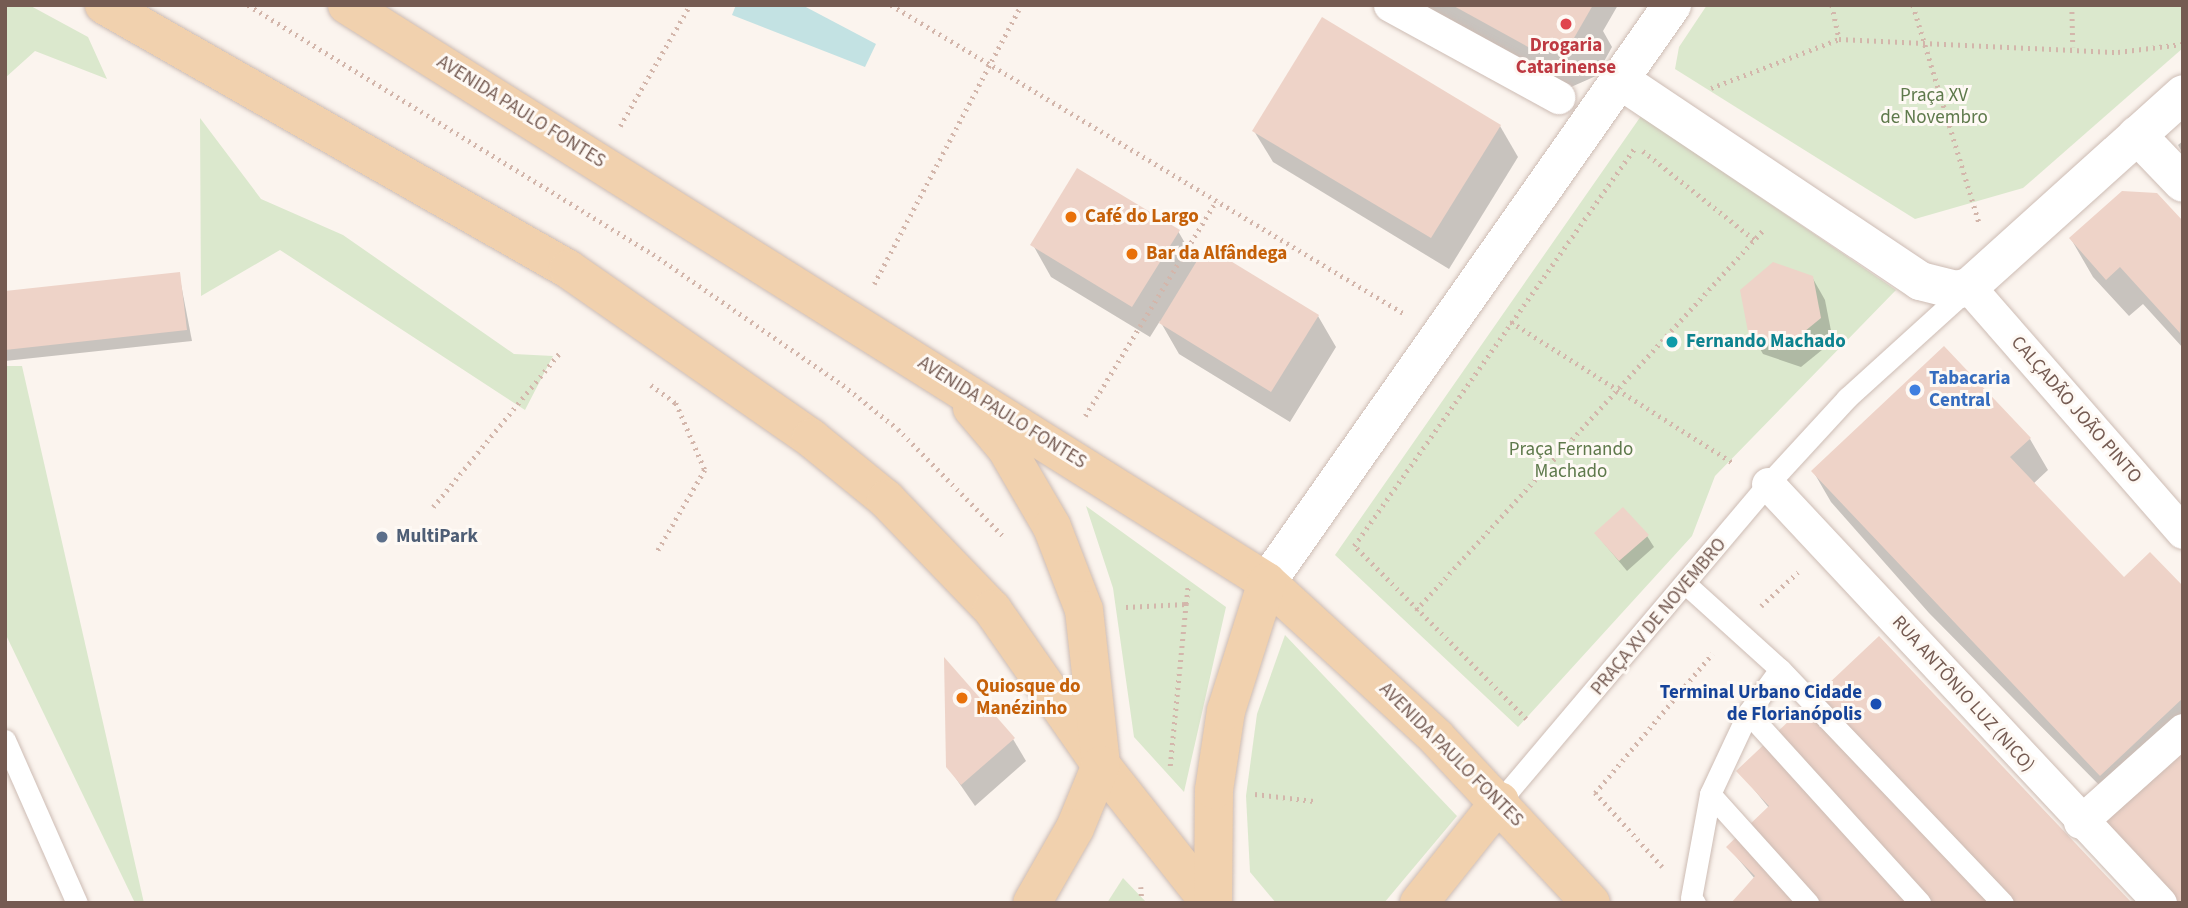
<!DOCTYPE html>
<meta charset="utf-8">
<style>
body{margin:0}
#map{position:relative;width:2188px;height:908px;overflow:hidden;background:#fbf4ee;font-family:"Source Sans 3",sans-serif}
div>[style]{position:absolute}
.green>*{inset:0;background:#dbe8cd}
.water>*{inset:0;background:#c3e2e3}
.shadow>*{inset:0;background:#0003}
.building>*{inset:0;background:#eed3c8}
.path>*{height:4.5px;margin-top:-2.25px;transform-origin:0;background:repeating-linear-gradient(90deg,#d3b6ab 0 2px,transparent 0 7px)}
.roads{filter:drop-shadow(0 0 2px #cdbcb4) drop-shadow(0 0 2px #cdbcb4)}
.service>*{height:21px;margin:-10.5px;padding:0 10.5px;transform-origin:10.5px;border-radius:10.5px;background:#fff}
.pedestrian>*{height:33px;margin:-16.5px;padding:0 16.5px;transform-origin:16.5px;border-radius:16.5px;background:#fff}
.minor>*{height:38px;margin:-19px;padding:0 19px;transform-origin:19px;border-radius:19px;background:#fff}
.secondary>*{height:38px;margin:-19px;padding:0 19px;transform-origin:19px;border-radius:19px;background:#fff}
.primary>*{height:38px;margin:-19px;padding:0 19px;transform-origin:19px;border-radius:19px;background:#f1d1ae}
.dots>*{width:19px;height:19px;translate:-50% -50%;box-sizing:border-box;border:4px solid #fef9f4;border-radius:50%}
span{translate:-50% -50%;white-space:nowrap;text-align:center;line-height:1.15;-webkit-text-stroke:6px #fef9f4;paint-order:stroke}
.health-label{font-size:19px;color:#be3a42;font-weight:700}
.park-label{font-size:19px;color:#5e794b}
.street-label{font-size:19px;color:#755b52}
.food-label{font-size:19px;color:#c56008;font-weight:700}
.left{translate:0 -50%;text-align:left}
.culture-label{font-size:19px;color:#0d838f;font-weight:700}
.shop-label{font-size:19px;color:#366cbe;font-weight:700}
.service-label{font-size:19px;color:#4e5e75;font-weight:700}
.transit-label{font-size:19px;color:#164399;font-weight:700}
.right{translate:-100% -50%;text-align:right}
.frame{position:absolute;inset:0;border:7px solid #755b52;pointer-events:none}
</style>
<div id="map">
<div class="green">
<i style="clip-path:polygon(5px 5px,29px 5px,88px 37px,107px 79px,35px 51px,5px 78px)"></i>
<i style="clip-path:polygon(1707px 5px,2183px 5px,2183px 48px,2023px 188px,1915px 219px,1675px 69px,1679px 47px)"></i>
<i style="clip-path:polygon(1641px 116px,1896px 290px,1715px 476px,1692px 536px,1518px 727px,1335px 555px)"></i>
<i style="clip-path:polygon(200px 118px,261px 199px,343px 235px,514px 354px,553px 356px,525px 410px,280px 250px,201px 296px)"></i>
<i style="clip-path:polygon(5px 366px,22px 366px,144px 903px,135px 903px,5px 633px)"></i>
<i style="clip-path:polygon(1086px 506px,1226px 607px,1184px 792px,1134px 737px,1113px 588px)"></i>
<i style="clip-path:polygon(1285px 635px,1457px 816px,1384px 903px,1276px 903px,1250px 872px,1246px 796px,1257px 714px)"></i>
<i style="clip-path:polygon(1123px 878px,1147px 903px,1107px 903px)"></i>
</div>
<div class="water">
<i style="clip-path:polygon(736px 5px,802px 5px,876px 44px,865px 67px,732px 15px)"></i>
</div>
<div class="shadow">
<i style="clip-path:polygon(1411px 5px,1618px 5px,1603px 31px,1612px 47px,1596px 76px,1562px 91px)"></i>
<i style="clip-path:polygon(1500px 126px,1518px 157px,1449px 269px,1273px 162px,1254px 131px)"></i>
<i style="clip-path:polygon(2183px 141px,2183px 154px,2178px 145px)"></i>
<i style="clip-path:polygon(2183px 224px,2183px 348px,2143px 304px,2129px 316px,2093px 277px,2071px 239px)"></i>
<i style="clip-path:polygon(1178px 231px,1197px 264px,1318px 316px,1336px 347px,1290px 422px,1179px 354px,1160px 321px,1150px 337px,1051px 277px,1033px 245px)"></i>
<i style="clip-path:polygon(179px 274px,192px 341px,5px 361px,5px 293px)"></i>
<i style="clip-path:polygon(1812px 277px,1825px 300px,1833px 341px,1801px 367px,1763px 354px,1750px 331px)"></i>
<i style="clip-path:polygon(2030px 439px,2048px 470px,2033px 484px,2124px 579px,2183px 589px,2183px 903px,2111px 797px,1929px 613px,1831px 502px,1813px 471px)"></i>
<i style="clip-path:polygon(1596px 534px,1647px 536px,1654px 547px,1627px 571px)"></i>
<i style="clip-path:polygon(1013px 739px,1026px 761px,975px 806px,948px 767px)"></i>
<i style="clip-path:polygon(1739px 771px,2130px 903px,1755px 879px,1728px 847px,1769px 808px)"></i>
</div>
<div class="building">
<i style="clip-path:polygon(1452px 5px,1593px 5px,1574px 38px,1539px 53px)"></i>
<i style="clip-path:polygon(1322px 17px,1501px 125px,1431px 238px,1252px 131px)"></i>
<i style="clip-path:polygon(1077px 168px,1180px 230px,1132px 307px,1030px 245px)"></i>
<i style="clip-path:polygon(2122px 191px,2157px 193px,2183px 221px,2180px 333px,2120px 267px,2106px 280px,2069px 238px)"></i>
<i style="clip-path:polygon(1206px 246px,1319px 315px,1271px 392px,1159px 323px)"></i>
<i style="clip-path:polygon(1773px 262px,1813px 276px,1821px 318px,1788px 345px,1748px 332px,1740px 290px)"></i>
<i style="clip-path:polygon(180px 272px,187px 330px,5px 350px,5px 291px)"></i>
<i style="clip-path:polygon(1944px 346px,2031px 438px,2010px 457px,2124px 577px,2150px 552px,2183px 586px,2183px 698px,2100px 776px,1811px 471px)"></i>
<i style="clip-path:polygon(1623px 507px,1649px 535px,1619px 561px,1594px 533px)"></i>
<i style="clip-path:polygon(1879px 636px,2132px 903px,1731px 903px,1755px 876px,1726px 847px,1769px 806px,1736px 771px)"></i>
<i style="clip-path:polygon(944px 657px,1015px 738px,961px 785px,946px 767px)"></i>
<i style="clip-path:polygon(2183px 730px,2183px 903px,2160px 903px,2080px 822px)"></i>
</div>
<div class="path">
<i style="left:248px;top:5px;width:475px;rotate:31.6deg"></i>
<i style="left:653px;top:254px;width:231px;rotate:34.6deg"></i>
<i style="left:843px;top:385px;width:70px;rotate:38.7deg"></i>
<i style="left:898px;top:429px;width:154px;rotate:45.5deg"></i>
<i style="left:891px;top:5px;width:598px;rotate:31.03deg"></i>
<i style="left:1832px;top:5px;width:35px;rotate:78deg"></i>
<i style="left:1913px;top:5px;width:227px;rotate:73.1deg"></i>
<i style="left:2072px;top:5px;width:42px;rotate:88.6deg"></i>
<i style="left:1711px;top:88px;width:137px;rotate:-20.9deg"></i>
<i style="left:1839px;top:39px;width:279px;rotate:2.7deg"></i>
<i style="left:2118px;top:52px;width:65px;rotate:-7deg"></i>
<i style="left:620px;top:126px;width:140px;rotate:-60deg"></i>
<i style="left:1643px;top:151px;width:143px;rotate:38.5deg"></i>
<i style="left:874px;top:284px;width:315px;rotate:-62.2deg"></i>
<i style="left:1511px;top:322px;width:265px;rotate:32.4deg"></i>
<i style="left:651px;top:385px;width:31px;rotate:36deg"></i>
<i style="left:676px;top:403px;width:73px;rotate:66.6deg"></i>
<i style="left:705px;top:470px;width:95px;rotate:120.3deg"></i>
<i style="left:1085px;top:416px;width:252px;rotate:-58.6deg"></i>
<i style="left:433px;top:507px;width:202px;rotate:-50.6deg"></i>
<i style="left:1761px;top:606px;width:50px;rotate:-42.6deg"></i>
<i style="left:1126px;top:607px;width:60px;rotate:-2.9deg"></i>
<i style="left:1186px;top:604px;width:19px;rotate:-84deg"></i>
<i style="left:1416px;top:610px;width:517px;rotate:-47.58deg"></i>
<i style="left:1526px;top:719px;width:244px;rotate:-134.8deg"></i>
<i style="left:1354px;top:546px;width:489px;rotate:-54.8deg"></i>
<i style="left:1170px;top:766px;width:163px;rotate:-84.4deg"></i>
<i style="left:1255px;top:794px;width:59px;rotate:6.8deg"></i>
<i style="left:1662px;top:867px;width:100px;rotate:-132.2deg"></i>
<i style="left:1595px;top:793px;width:182px;rotate:-49.9deg"></i>
<i style="left:1141px;top:887px;width:16px;rotate:86deg"></i>
</div>
<div class="roads">
<div class="service">
<i style="left:1688px;top:586px;width:124px;rotate:42.1deg"></i>
<i style="left:1780px;top:669px;width:323px;rotate:46.4deg"></i>
<i style="left:1748px;top:713px;width:256px;rotate:47.8deg"></i>
<i style="left:5px;top:740px;width:178px;rotate:66.2deg"></i>
<i style="left:1710px;top:794px;width:147px;rotate:48deg"></i>
<i style="left:1500px;top:801px;width:415px;rotate:-49.8deg"></i>
<i style="left:1768px;top:484px;width:117px;rotate:-47.4deg"></i>
<i style="left:1847px;top:398px;width:162px;rotate:-42.2deg"></i>
<i style="left:1695px;top:903px;width:6px;rotate:-129deg"></i>
<i style="left:1691px;top:898px;width:106px;rotate:-79.6deg"></i>
<i style="left:1710px;top:794px;width:89px;rotate:-64.9deg"></i>
<i style="left:1748px;top:713px;width:54px;rotate:-54deg"></i>
</div>
<div class="pedestrian">
<i style="left:1390px;top:5px;width:192px;rotate:28.7deg"></i>
<i style="left:1969px;top:287px;width:325px;rotate:48.9deg"></i>
<i style="left:1768px;top:484px;width:574px;rotate:46.91deg"></i>
<i style="left:2080px;top:822px;width:138px;rotate:-41.8deg"></i>
</div>
<div class="minor">
<i style="left:2137px;top:135px;width:66px;rotate:46.2deg"></i>
</div>
<div class="secondary">
<i style="left:1623px;top:82px;width:358px;rotate:33.8deg"></i>
<i style="left:1920px;top:281px;width:37px;rotate:14deg"></i>
<i style="left:1956px;top:290px;width:13px;rotate:-13deg"></i>
<i style="left:1969px;top:287px;width:288px;rotate:-42deg"></i>
<i style="left:1267px;top:582px;width:705px;rotate:-54.93deg"></i>
</div>
<div class="primary">
<i style="left:104px;top:5px;width:534px;rotate:29.64deg"></i>
<i style="left:568px;top:269px;width:296px;rotate:34.8deg"></i>
<i style="left:811px;top:438px;width:97px;rotate:39.1deg"></i>
<i style="left:886px;top:499px;width:153px;rotate:46.1deg"></i>
<i style="left:992px;top:609px;width:190px;rotate:55.1deg"></i>
<i style="left:1101px;top:765px;width:176px;rotate:51.7deg"></i>
<i style="left:347px;top:5px;width:1086px;rotate:32.09deg"></i>
<i style="left:1267px;top:582px;width:229px;rotate:42.5deg"></i>
<i style="left:1436px;top:737px;width:227px;rotate:47deg"></i>
<i style="left:972px;top:408px;width:52px;rotate:49.6deg"></i>
<i style="left:1006px;top:448px;width:91px;rotate:59.8deg"></i>
<i style="left:1052px;top:527px;width:89px;rotate:68.9deg"></i>
<i style="left:1084px;top:610px;width:156px;rotate:83.7deg"></i>
<i style="left:1101px;top:765px;width:68px;rotate:112.4deg"></i>
<i style="left:1075px;top:828px;width:86px;rotate:119.8deg"></i>
<i style="left:1213px;top:903px;width:113px;rotate:-89.5deg"></i>
<i style="left:1214px;top:790px;width:80px;rotate:-81.4deg"></i>
<i style="left:1226px;top:711px;width:135px;rotate:-72.4deg"></i>
<i style="left:1419px;top:903px;width:130px;rotate:-51.5deg"></i>
</div>
</div>
<div class="dots">
<i style="left:1566px;top:24px;background:#e0444e"></i>
<i style="left:1071px;top:217px;background:#e8710a"></i>
<i style="left:1132px;top:254px;background:#e8710a"></i>
<i style="left:1672px;top:342px;background:#0f9aa8"></i>
<i style="left:1915px;top:390px;background:#3f7fe0"></i>
<i style="left:382px;top:537px;background:#5c6f8a"></i>
<i style="left:962px;top:698px;background:#e8710a"></i>
<i style="left:1876px;top:704px;background:#1a4fb4"></i>
</div>
<div class="health-label">
<span style="left:1566px;top:57px">Drogaria<br>Catarinense</span>
</div>
<div class="park-label">
<span style="left:1934px;top:107px">Praça XV<br>de Novembro</span>
<span style="left:1571px;top:461px">Praça Fernando<br>Machado</span>
</div>
<div class="street-label">
<span style="left:521px;top:112px;rotate:32deg">AVENIDA PAULO FONTES</span>
<span style="left:2076px;top:410px;rotate:49deg">CALÇADÃO JOÃO PINTO</span>
<span style="left:1002px;top:413px;rotate:32deg">AVENIDA PAULO FONTES</span>
<span style="left:1659px;top:617px;rotate:-50deg">PRAÇA XV DE NOVEMBRO</span>
<span style="left:1963px;top:694px;rotate:48deg">RUA ANTÔNIO LUZ (NICO)</span>
<span style="left:1451px;top:755px;rotate:45deg">AVENIDA PAULO FONTES</span>
</div>
<div class="food-label">
<span class="left" style="left:1085px;top:217px">Café do Largo</span>
<span class="left" style="left:1146px;top:254px">Bar da Alfândega</span>
<span class="left" style="left:976px;top:698px">Quiosque do<br>Manézinho</span>
</div>
<div class="culture-label">
<span class="left" style="left:1686px;top:342px">Fernando Machado</span>
</div>
<div class="shop-label">
<span class="left" style="left:1929px;top:390px">Tabacaria<br>Central</span>
</div>
<div class="service-label">
<span class="left" style="left:396px;top:537px">MultiPark</span>
</div>
<div class="transit-label">
<span class="right" style="left:1862px;top:704px">Terminal Urbano Cidade<br>de Florianópolis</span>
</div>
<div class="frame"></div>
</div>
